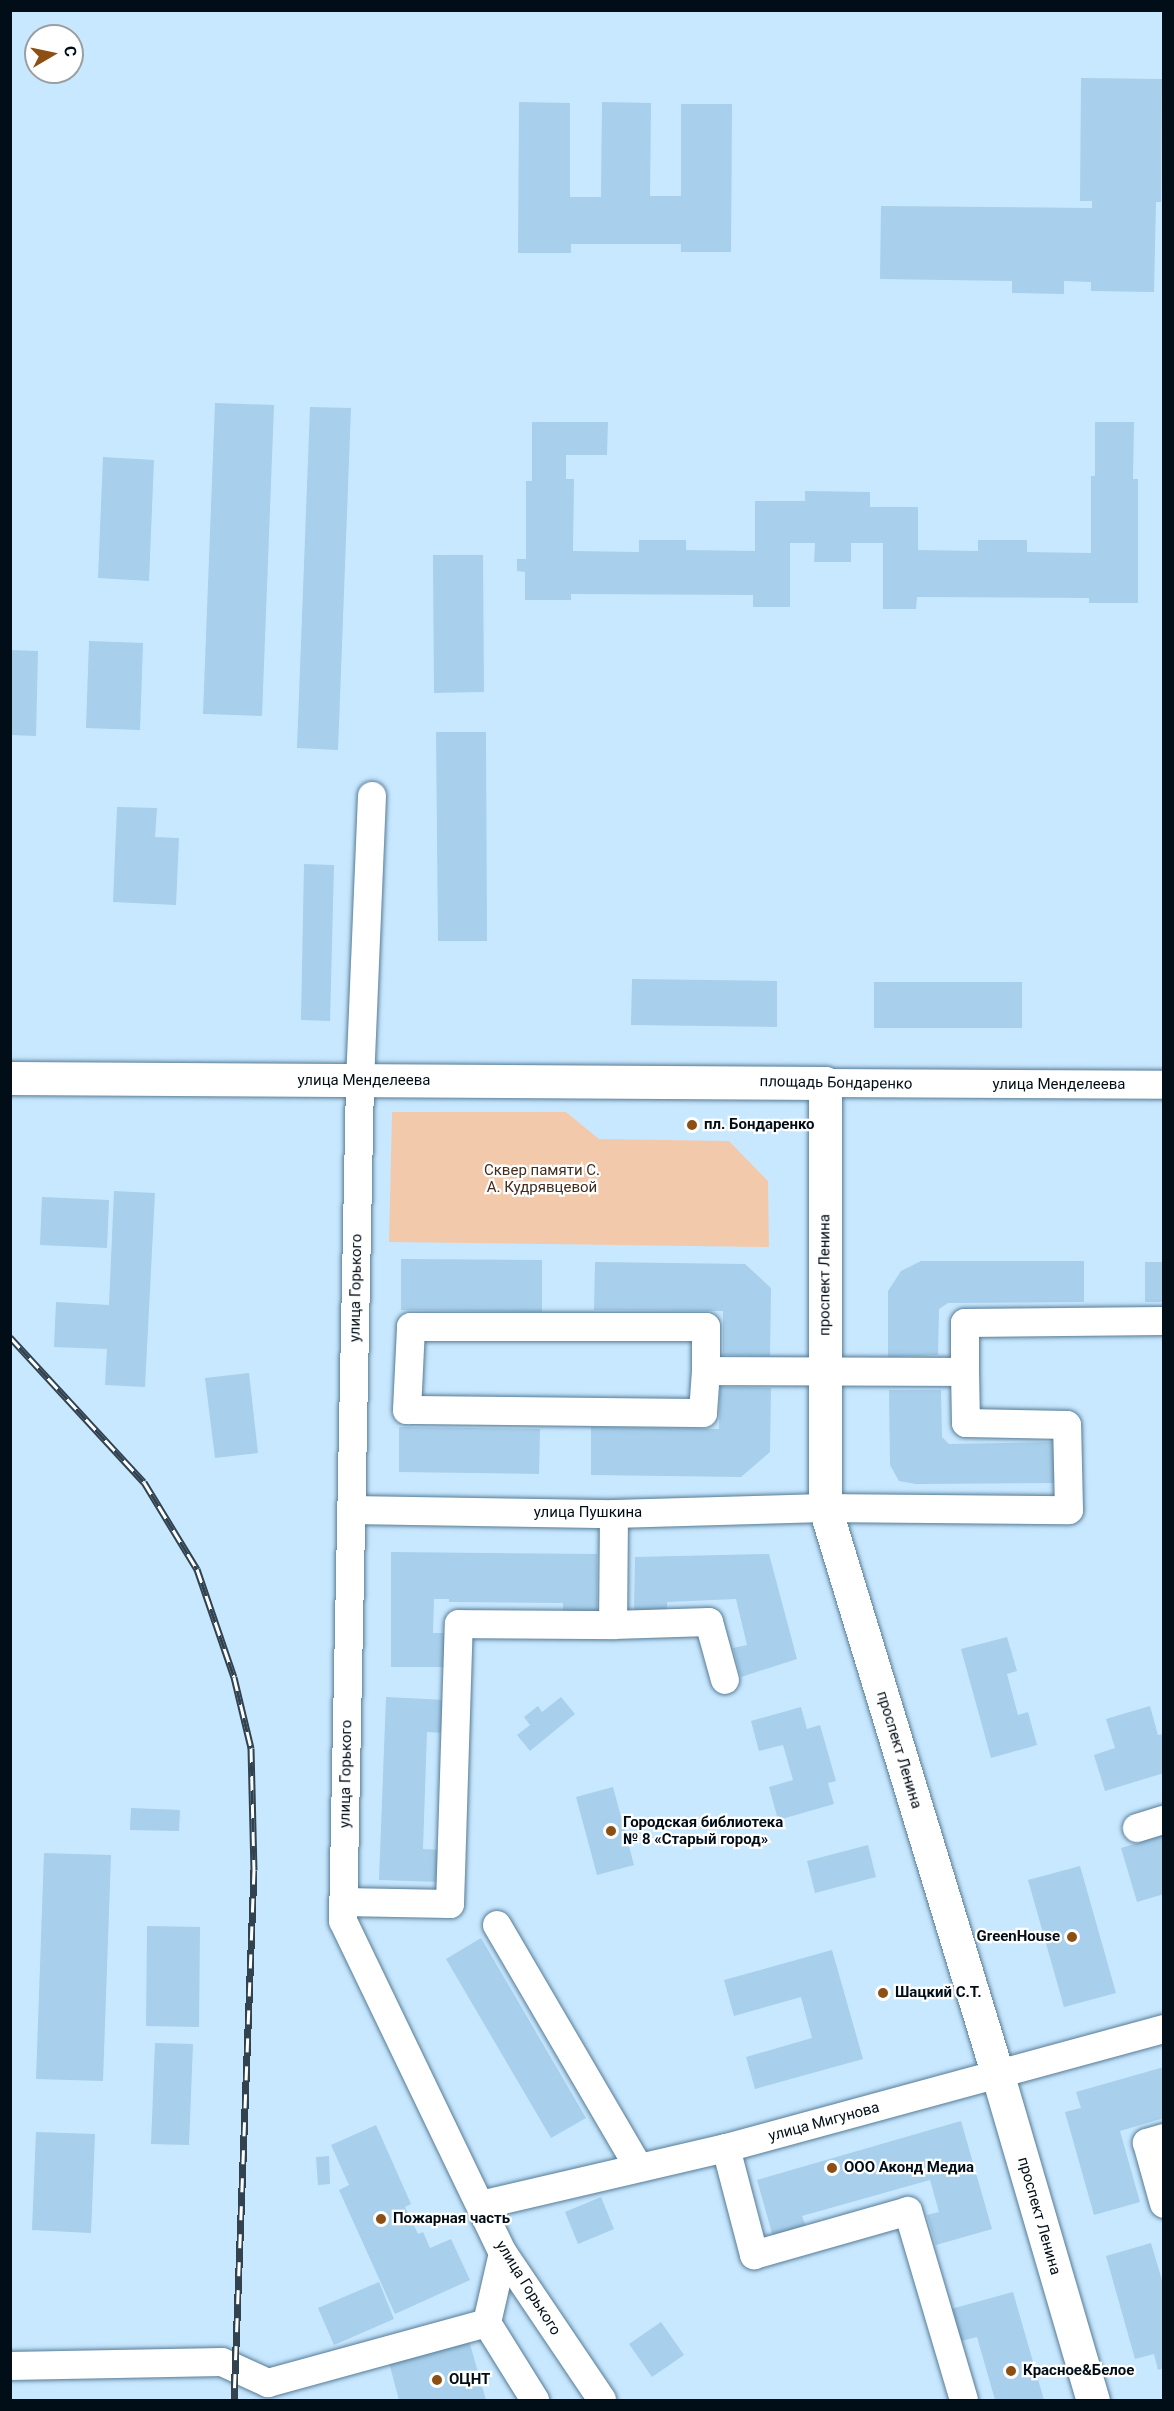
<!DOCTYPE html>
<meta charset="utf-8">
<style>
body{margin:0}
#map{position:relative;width:1174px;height:2411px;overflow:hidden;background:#c8e8ff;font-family:Roboto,sans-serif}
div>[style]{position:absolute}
.green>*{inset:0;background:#f2caab}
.building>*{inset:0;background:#a8cfeb}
.roads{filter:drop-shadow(0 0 2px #577c96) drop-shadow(0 0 2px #577c96)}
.minor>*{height:28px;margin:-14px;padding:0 14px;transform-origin:14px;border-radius:14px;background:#fff}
.major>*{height:33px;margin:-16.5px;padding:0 16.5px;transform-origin:16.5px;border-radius:16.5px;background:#fff}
.rail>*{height:7px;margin-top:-3.5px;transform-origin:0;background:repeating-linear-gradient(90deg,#fff 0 14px,#32434f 0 28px);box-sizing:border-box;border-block:2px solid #32434f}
.dots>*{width:16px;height:16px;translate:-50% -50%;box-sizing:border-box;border:3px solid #fff;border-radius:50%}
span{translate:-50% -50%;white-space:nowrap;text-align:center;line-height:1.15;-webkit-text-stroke:4.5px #fff;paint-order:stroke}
.street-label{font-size:15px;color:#020e17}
.poi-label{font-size:15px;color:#020e17;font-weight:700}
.left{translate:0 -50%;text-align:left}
.right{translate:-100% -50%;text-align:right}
.park-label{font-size:15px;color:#422d1e}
.frame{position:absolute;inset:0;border:12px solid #020e17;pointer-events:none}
.north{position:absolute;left:24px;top:24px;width:60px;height:60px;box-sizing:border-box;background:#fff;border:2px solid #9a9fa2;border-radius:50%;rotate:81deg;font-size:16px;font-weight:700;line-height:24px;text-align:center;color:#020e17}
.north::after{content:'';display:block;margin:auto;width:21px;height:27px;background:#8d4f13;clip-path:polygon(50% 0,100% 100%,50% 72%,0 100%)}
</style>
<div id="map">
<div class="green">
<i style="clip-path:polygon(392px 1112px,566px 1112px,599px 1139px,729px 1141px,768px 1181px,769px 1247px,389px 1242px)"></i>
</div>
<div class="building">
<i style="clip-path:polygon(1081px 78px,1162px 79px,1161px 202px,1156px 202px,1154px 292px,1091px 291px,1091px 282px,1064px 281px,1064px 294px,1012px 293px,1012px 281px,880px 279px,881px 206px,1092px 208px,1092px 201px,1080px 201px)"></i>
<i style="clip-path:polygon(519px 102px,570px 103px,570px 197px,601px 197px,602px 102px,651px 103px,650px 196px,681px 196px,681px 104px,732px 104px,731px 252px,681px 252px,681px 244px,571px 244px,571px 253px,518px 253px)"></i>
<i style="clip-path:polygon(215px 403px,274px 405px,262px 716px,203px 714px)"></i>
<i style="clip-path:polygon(310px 407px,351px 408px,338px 750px,297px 748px)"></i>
<i style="clip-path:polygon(532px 422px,608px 422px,607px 455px,566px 455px,566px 479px,574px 479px,573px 551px,639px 552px,639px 540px,686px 540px,686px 550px,755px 551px,755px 501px,805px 501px,805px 491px,870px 492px,870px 507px,918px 507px,918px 550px,978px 551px,978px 540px,1027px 540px,1027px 552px,1091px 553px,1091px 476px,1095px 476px,1095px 422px,1134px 422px,1133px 479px,1138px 479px,1138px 603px,1089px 603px,1089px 598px,917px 597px,916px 609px,883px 609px,883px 543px,851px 543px,851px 562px,814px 562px,815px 543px,790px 543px,790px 607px,753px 607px,753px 595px,571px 594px,571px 600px,525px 600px,525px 572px,517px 571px,517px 559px,526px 559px,526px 481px,532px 481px)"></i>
<i style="clip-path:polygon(103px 457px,154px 460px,149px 581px,98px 578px)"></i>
<i style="clip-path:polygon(433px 555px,483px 555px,484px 692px,434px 693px)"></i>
<i style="clip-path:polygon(89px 641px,143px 643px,140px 730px,86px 728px)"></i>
<i style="clip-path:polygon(10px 650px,38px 651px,36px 736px,10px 735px)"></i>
<i style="clip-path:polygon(436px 732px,486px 732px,487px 941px,438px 941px)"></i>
<i style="clip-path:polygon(117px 807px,157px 808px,155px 837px,179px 838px,176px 905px,113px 902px)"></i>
<i style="clip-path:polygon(304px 864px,334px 865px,330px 1021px,301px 1020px)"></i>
<i style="clip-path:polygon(632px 979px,777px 981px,777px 1027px,631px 1025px)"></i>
<i style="clip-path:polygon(874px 982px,1022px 982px,1022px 1028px,874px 1028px)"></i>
<i style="clip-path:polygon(114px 1191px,155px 1193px,145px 1387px,105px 1385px,107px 1349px,54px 1347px,56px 1302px,109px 1305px)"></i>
<i style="clip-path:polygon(42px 1197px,109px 1200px,107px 1248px,40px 1245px)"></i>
<i style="clip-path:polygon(401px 1259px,542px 1260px,542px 1312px,401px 1310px)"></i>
<i style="clip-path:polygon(921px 1261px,1084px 1261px,1084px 1302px,948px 1303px,939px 1309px,938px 1355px,888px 1357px,888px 1291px,901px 1271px)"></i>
<i style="clip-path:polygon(595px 1262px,745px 1264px,771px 1288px,770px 1356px,723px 1355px,723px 1311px,594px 1310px)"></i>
<i style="clip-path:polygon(1145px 1262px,1164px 1262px,1164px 1302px,1145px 1302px)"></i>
<i style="clip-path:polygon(249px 1373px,258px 1453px,215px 1458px,205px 1378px)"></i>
<i style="clip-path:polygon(720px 1387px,771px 1388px,770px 1452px,741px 1477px,591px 1475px,591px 1427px,719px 1429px)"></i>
<i style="clip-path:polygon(889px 1390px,941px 1390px,942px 1437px,949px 1444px,1057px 1442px,1057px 1483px,916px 1484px,899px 1481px,890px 1465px)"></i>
<i style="clip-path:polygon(399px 1427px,540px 1429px,539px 1474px,399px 1472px)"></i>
<i style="clip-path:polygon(391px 1552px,597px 1554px,597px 1615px,563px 1615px,563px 1603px,449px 1602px,449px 1599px,434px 1599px,433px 1633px,449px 1633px,448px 1667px,391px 1667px)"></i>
<i style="clip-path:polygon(769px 1554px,797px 1659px,741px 1677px,733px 1648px,747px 1645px,736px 1599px,667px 1602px,667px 1614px,634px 1614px,635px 1557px)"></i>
<i style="clip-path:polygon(1007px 1637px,1017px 1671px,1007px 1674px,1018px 1715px,1028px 1712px,1037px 1745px,991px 1758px,961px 1649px)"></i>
<i style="clip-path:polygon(386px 1697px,445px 1700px,444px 1733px,427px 1732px,423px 1849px,440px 1850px,439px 1882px,379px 1880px)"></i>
<i style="clip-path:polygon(561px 1697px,575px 1714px,530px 1751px,517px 1735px,530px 1725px,524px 1717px,538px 1706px,542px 1712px)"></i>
<i style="clip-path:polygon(1150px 1706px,1158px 1735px,1164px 1734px,1164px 1773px,1105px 1791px,1094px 1755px,1115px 1748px,1106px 1719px)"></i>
<i style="clip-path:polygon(801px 1707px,807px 1729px,820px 1725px,836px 1781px,828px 1783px,834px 1804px,778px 1820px,769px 1787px,793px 1780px,783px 1745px,759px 1751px,751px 1721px)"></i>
<i style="clip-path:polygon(613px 1787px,634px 1865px,597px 1875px,576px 1797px)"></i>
<i style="clip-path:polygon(131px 1808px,180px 1810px,179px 1831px,130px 1830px)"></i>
<i style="clip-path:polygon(1164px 1835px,1164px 1894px,1137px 1902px,1121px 1848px)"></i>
<i style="clip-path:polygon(868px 1845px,876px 1877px,815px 1893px,807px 1861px)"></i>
<i style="clip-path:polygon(44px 1853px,111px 1855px,103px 2081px,36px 2079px)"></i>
<i style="clip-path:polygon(1080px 1866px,1116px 1993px,1064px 2007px,1028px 1880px)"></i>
<i style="clip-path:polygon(147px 1926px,200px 1927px,199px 2027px,146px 2026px)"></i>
<i style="clip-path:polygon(481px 1938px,586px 2118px,551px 2138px,446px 1959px)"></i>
<i style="clip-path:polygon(832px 1950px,863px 2059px,755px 2089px,746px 2057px,812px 2038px,801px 1997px,734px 2016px,724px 1980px)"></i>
<i style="clip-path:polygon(155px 2043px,193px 2044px,189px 2145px,151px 2144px)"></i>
<i style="clip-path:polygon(1164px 2067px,1164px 2118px,1120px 2131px,1140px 2202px,1094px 2215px,1065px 2112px,1081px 2108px,1076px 2092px)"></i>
<i style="clip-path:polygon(961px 2121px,992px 2229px,936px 2245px,927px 2215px,939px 2212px,930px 2180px,802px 2216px,806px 2227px,773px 2237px,757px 2180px)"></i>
<i style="clip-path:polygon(376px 2125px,411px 2204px,405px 2207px,418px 2234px,423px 2232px,430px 2248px,451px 2239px,470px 2280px,395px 2314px,339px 2190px,349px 2185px,331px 2145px)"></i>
<i style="clip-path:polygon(36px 2132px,95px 2134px,91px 2233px,32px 2230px)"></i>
<i style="clip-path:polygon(329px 2156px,330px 2184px,318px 2185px,316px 2157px)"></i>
<i style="clip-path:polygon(601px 2197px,614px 2229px,578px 2244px,565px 2212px)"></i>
<i style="clip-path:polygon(1151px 2243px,1164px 2287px,1164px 2368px,1158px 2370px,1154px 2354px,1135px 2359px,1106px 2256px)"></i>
<i style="clip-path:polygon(379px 2282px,394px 2319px,334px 2345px,318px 2308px)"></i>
<i style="clip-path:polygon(1013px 2292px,1044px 2400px,995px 2400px,977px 2337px,961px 2341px,951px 2309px)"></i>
<i style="clip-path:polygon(661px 2322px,684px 2355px,652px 2377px,629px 2344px)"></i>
<i style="clip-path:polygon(468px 2337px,486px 2400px,399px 2400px,388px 2359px)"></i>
</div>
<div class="roads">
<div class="minor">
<i style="left:372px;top:796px;width:286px;rotate:92.4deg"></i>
<i style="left:360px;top:1082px;width:839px;rotate:91.16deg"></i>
<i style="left:343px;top:1921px;width:369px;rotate:64.3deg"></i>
<i style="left:503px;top:2253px;width:177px;rotate:56deg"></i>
<i style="left:825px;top:1083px;width:339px;rotate:0.3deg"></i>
<i style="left:706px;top:1371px;width:42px;rotate:94.1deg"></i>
<i style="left:703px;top:1413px;width:296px;rotate:-179.4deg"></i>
<i style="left:407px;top:1410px;width:83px;rotate:-87.2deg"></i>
<i style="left:411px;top:1327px;width:295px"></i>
<i style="left:706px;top:1327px;width:44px;rotate:90deg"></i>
<i style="left:706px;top:1371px;width:259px;rotate:0.2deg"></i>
<i style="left:965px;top:1372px;width:49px;rotate:-90deg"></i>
<i style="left:965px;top:1323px;width:199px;rotate:-0.6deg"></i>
<i style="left:351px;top:1510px;width:263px;rotate:0.9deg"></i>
<i style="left:614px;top:1514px;width:211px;rotate:-1.6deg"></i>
<i style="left:825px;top:1508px;width:244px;rotate:0.5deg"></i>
<i style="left:1069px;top:1510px;width:85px;rotate:-91.3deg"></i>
<i style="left:1067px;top:1425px;width:101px;rotate:-178.9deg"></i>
<i style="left:966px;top:1423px;width:51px;rotate:-91.1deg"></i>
<i style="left:614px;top:1514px;width:111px;rotate:90.5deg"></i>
<i style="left:613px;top:1625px;width:96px;rotate:-1.8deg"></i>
<i style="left:709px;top:1622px;width:60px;rotate:74.6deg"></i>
<i style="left:1137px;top:1828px;width:28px;rotate:-17deg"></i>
<i style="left:343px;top:1902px;width:107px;rotate:1.1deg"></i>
<i style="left:450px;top:1904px;width:280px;rotate:-88.2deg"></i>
<i style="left:459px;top:1624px;width:154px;rotate:0.4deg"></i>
<i style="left:497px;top:1925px;width:281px;rotate:59.7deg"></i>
<i style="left:1164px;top:2138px;width:18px;rotate:164deg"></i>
<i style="left:1147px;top:2143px;width:63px;rotate:74.4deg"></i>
<i style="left:726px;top:2148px;width:111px;rotate:75.3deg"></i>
<i style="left:754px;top:2255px;width:160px;rotate:-15.9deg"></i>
<i style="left:908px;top:2211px;width:197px;rotate:73.5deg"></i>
<i style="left:481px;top:2205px;width:252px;rotate:-13.1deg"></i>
<i style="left:726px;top:2148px;width:454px;rotate:-15.2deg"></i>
<i style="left:503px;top:2253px;width:72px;rotate:102.9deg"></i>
<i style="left:487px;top:2323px;width:91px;rotate:58.1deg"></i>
<i style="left:10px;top:2366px;width:212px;rotate:-1.1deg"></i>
<i style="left:222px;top:2362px;width:51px;rotate:24.5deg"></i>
<i style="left:268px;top:2383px;width:227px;rotate:-15.3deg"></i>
</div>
<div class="major">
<i style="left:10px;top:1078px;width:815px;rotate:0.35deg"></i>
<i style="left:825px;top:1083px;width:425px;rotate:90deg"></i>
<i style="left:825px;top:1508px;width:594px;rotate:73.06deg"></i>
<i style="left:998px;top:2076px;width:338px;rotate:73.7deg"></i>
</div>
</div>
<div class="rail">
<i style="left:10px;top:1337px;width:197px;rotate:47.3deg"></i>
<i style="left:144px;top:1482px;width:102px;rotate:58.7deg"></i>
<i style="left:197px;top:1569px;width:114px;rotate:71.1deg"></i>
<i style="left:234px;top:1677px;width:73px;rotate:76.5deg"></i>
<i style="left:251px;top:1748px;width:122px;rotate:88.6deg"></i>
<i style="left:254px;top:1870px;width:530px;rotate:92.16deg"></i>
</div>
<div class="dots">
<i style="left:692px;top:1125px;background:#8d4f13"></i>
<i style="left:611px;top:1831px;background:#8d4f13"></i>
<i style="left:1072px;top:1937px;background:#8d4f13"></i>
<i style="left:883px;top:1993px;background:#8d4f13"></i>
<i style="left:832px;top:2168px;background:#8d4f13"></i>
<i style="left:381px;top:2219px;background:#8d4f13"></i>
<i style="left:1011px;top:2371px;background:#8d4f13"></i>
<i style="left:437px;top:2380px;background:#8d4f13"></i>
</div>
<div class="street-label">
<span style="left:364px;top:1081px">улица Менделеева</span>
<span style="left:836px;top:1083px;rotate:1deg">площадь Бондаренко</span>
<span style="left:1059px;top:1085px">улица Менделеева</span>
<span style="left:825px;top:1275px;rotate:-90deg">проспект Ленина</span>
<span style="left:356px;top:1288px;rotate:-89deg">улица Горького</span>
<span style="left:588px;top:1513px">улица Пушкина</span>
<span style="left:899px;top:1750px;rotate:73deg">проспект Ленина</span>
<span style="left:346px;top:1774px;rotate:-89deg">улица Горького</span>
<span style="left:824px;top:2122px;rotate:-15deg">улица Мигунова</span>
<span style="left:1039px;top:2216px;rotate:74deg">проспект Ленина</span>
<span style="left:528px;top:2288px;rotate:58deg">улица Горького</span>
</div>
<div class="poi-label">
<span class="left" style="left:704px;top:1125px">пл. Бондаренко</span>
<span class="left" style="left:623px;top:1831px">Городская библиотека<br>№ 8 «Старый город»</span>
<span class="right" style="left:1060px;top:1937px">GreenHouse</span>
<span class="left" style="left:895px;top:1993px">Шацкий С.Т.</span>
<span class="left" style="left:844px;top:2168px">ООО Аконд Медиа</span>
<span class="left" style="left:393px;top:2219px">Пожарная часть</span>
<span class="left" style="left:1023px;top:2371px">Красное&amp;Белое</span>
<span class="left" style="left:449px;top:2380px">ОЦНТ</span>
</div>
<div class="park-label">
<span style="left:542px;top:1179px">Сквер памяти С.<br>А. Кудрявцевой</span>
</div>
<div class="frame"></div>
<div class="north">С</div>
</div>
